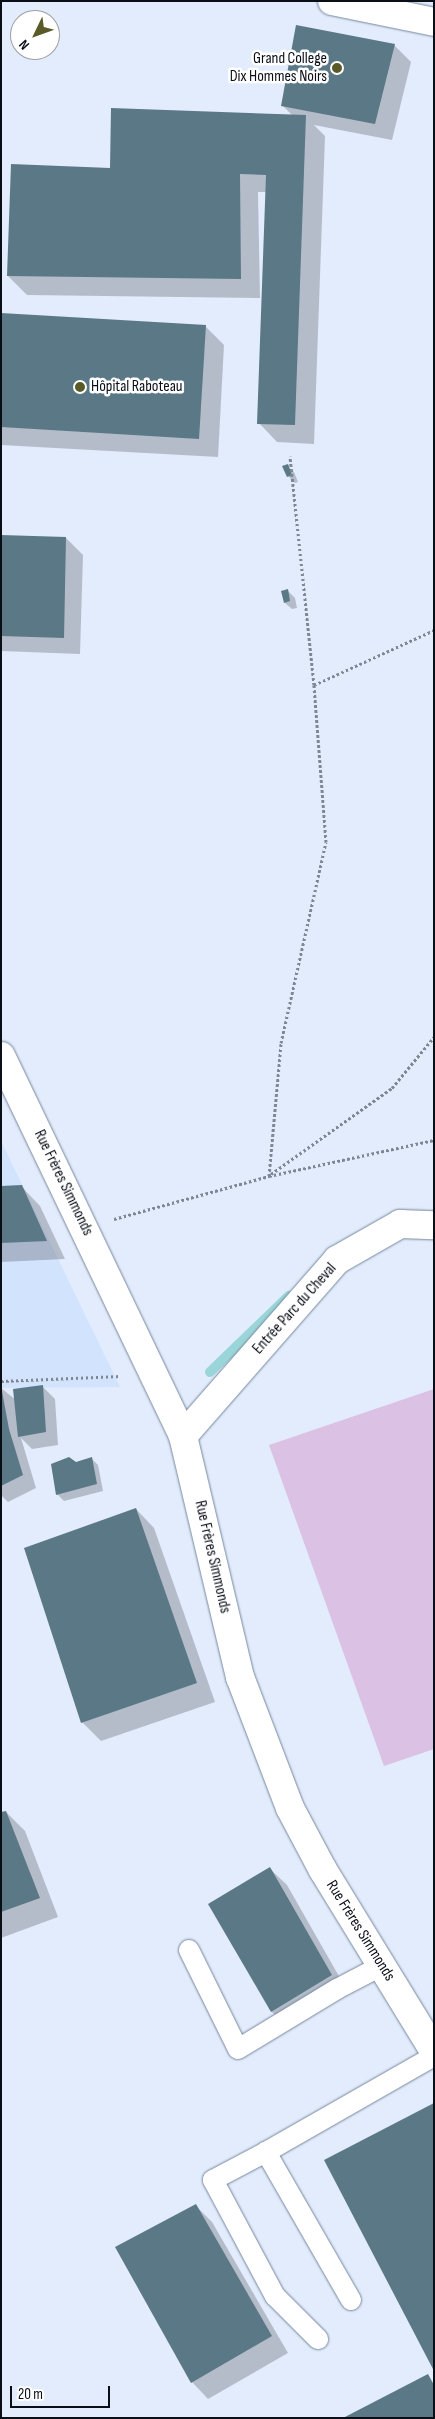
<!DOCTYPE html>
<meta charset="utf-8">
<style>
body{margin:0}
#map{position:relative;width:435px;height:2419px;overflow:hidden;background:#e2ecfc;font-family:"Sofia Sans Condensed",sans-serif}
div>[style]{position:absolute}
.built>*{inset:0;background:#d2e3fd}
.green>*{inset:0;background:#dbc1e3}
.shadow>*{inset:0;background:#0003}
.stream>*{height:10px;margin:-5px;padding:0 5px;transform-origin:5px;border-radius:5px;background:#9ad6d9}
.building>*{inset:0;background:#5b7886}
.path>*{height:3px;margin-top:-1.5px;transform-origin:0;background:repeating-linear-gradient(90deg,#7f8793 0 2.5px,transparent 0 5px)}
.roads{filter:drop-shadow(0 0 1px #77879e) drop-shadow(0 0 1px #77879e)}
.lane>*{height:20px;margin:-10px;padding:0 10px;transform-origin:10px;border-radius:10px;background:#fff}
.street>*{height:28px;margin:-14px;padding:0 14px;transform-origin:14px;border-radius:14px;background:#fff}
.dots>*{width:14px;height:14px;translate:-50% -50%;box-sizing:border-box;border:2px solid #fff;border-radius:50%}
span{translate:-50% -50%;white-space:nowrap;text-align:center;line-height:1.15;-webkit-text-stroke:5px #fff;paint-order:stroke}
.poi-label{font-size:16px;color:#090e17}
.right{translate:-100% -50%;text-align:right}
.left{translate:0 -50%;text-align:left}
.street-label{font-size:16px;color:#090e17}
.frame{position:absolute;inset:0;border:2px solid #090e17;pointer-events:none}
.north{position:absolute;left:10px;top:10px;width:50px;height:50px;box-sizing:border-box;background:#fff;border:1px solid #9d9fa2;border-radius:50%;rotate:228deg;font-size:14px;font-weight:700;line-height:20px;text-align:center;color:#090e17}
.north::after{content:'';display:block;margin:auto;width:18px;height:22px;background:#595a27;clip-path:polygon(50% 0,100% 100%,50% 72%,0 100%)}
.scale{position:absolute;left:10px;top:2386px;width:100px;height:22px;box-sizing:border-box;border:2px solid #090e17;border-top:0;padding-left:6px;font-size:15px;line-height:18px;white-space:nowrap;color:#090e17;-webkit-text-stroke:4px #fff;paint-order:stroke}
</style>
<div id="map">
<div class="built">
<i style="clip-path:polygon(1px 1141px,120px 1387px,1px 1388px)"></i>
</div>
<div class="green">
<i style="clip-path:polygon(434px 1389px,434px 1749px,384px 1766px,269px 1445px)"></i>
</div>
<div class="shadow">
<i style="clip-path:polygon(394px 45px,411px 62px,392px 140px,314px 125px,325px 136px,314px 444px,277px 442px,259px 423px,267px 192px,258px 192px,260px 298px,27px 295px,8px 276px,111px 170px,293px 116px,282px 105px)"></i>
<i style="clip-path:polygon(1px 314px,205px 326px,224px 345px,218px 457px,1px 445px)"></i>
<i style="clip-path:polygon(287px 466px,294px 472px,298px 482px,295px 483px,288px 476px)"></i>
<i style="clip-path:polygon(1px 536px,66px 538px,83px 555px,80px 654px,1px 651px)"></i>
<i style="clip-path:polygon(288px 591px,295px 598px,297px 608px,292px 609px,285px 603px)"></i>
<i style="clip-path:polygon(21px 1186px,40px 1206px,65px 1259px,1px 1262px,1px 1187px)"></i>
<i style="clip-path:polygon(42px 1386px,55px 1399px,58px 1445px,32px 1449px,21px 1438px,36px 1488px,8px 1502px,1px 1495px,1px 1388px,16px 1400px)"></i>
<i style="clip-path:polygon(91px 1458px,98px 1465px,103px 1491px,64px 1501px,57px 1494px,75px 1463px)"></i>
<i style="clip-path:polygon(136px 1509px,154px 1528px,215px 1702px,101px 1741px,82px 1722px)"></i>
<i style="clip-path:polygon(6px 1812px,25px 1831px,58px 1917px,1px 1938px,1px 1814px)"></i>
<i style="clip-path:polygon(270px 1869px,287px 1885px,348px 1992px,289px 2028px,272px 2012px,210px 1905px)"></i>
<i style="clip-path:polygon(196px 2206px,212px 2222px,288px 2353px,208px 2399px,192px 2382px)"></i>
</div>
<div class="stream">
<i style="left:210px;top:1372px;width:110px;rotate:-43.9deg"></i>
</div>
<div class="building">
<i style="clip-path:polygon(296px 25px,395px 44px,375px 124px,281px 106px)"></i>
<i style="clip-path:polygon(111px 108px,306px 115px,295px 425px,257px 424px,266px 175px,240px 174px,241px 279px,7px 276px,11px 164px,110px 168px)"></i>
<i style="clip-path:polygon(1px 313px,206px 325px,199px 439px,1px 427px)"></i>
<i style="clip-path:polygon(288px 464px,292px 475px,287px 477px,282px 466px)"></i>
<i style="clip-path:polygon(1px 535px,66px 537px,64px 638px,1px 636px)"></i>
<i style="clip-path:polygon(288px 589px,290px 601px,284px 603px,281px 591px)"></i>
<i style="clip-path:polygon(22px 1185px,47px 1241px,1px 1243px,1px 1186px)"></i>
<i style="clip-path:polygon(43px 1385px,46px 1432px,18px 1437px,13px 1389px)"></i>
<i style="clip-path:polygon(1px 1386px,9px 1429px,23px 1475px,1px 1486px)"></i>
<i style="clip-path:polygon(69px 1457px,76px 1462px,92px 1457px,97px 1484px,56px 1495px,51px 1464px)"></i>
<i style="clip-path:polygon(136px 1508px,197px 1683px,81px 1723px,24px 1548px)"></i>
<i style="clip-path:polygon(6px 1811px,40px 1898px,1px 1912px,1px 1812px)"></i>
<i style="clip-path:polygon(270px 1867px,332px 1975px,271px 2012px,208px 1904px)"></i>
<i style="clip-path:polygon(434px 2103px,434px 2371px,324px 2160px)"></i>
<i style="clip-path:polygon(196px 2204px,272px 2336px,191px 2383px,115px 2247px)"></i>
<i style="clip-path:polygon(428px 2374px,434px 2385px,434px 2418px,343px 2418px)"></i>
</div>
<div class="path">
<i style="left:314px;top:685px;width:132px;rotate:-24.6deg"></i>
<i style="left:271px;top:1174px;width:148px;rotate:-35.4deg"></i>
<i style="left:392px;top:1088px;width:66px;rotate:-50.5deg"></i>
<i style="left:269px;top:1176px;width:134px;rotate:-84.8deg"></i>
<i style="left:281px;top:1043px;width:206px;rotate:-77.4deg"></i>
<i style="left:326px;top:842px;width:157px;rotate:-94.4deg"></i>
<i style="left:314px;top:685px;width:230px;rotate:-96deg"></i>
<i style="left:114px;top:1219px;width:161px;rotate:-15.5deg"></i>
<i style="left:269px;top:1176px;width:169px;rotate:-12.3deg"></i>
<i style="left:1px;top:1381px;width:120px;rotate:-2.4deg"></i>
</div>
<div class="roads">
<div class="lane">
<i style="left:189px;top:1950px;width:110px;rotate:63.7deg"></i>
<i style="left:238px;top:2049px;width:116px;rotate:-31.2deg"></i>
<i style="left:337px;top:1989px;width:50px;rotate:-27.6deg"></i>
<i style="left:266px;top:2152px;width:60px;rotate:152.2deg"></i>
<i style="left:213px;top:2180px;width:132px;rotate:61.9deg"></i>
<i style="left:275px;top:2296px;width:61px;rotate:45deg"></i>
<i style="left:351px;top:2300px;width:171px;rotate:-119.9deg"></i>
<i style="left:266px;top:2152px;width:193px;rotate:-29.7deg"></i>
</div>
<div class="street">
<i style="left:332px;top:1px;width:104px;rotate:11.6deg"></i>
<i style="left:1px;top:1056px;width:421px;rotate:64.4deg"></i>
<i style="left:183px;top:1436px;width:248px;rotate:76.7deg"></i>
<i style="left:240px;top:1677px;width:140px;rotate:69.1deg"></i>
<i style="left:290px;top:1808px;width:70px;rotate:62deg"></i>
<i style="left:323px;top:1870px;width:212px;rotate:58.5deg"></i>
<i style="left:183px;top:1436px;width:234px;rotate:-48.8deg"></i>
<i style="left:337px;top:1260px;width:73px;rotate:-29.7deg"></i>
<i style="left:400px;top:1224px;width:34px;rotate:2deg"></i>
</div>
</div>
<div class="dots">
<i style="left:337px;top:68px;background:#595a27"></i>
<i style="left:80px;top:387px;background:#595a27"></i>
</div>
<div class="poi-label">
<span class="right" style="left:327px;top:68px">Grand College<br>Dix Hommes Noirs</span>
<span class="left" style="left:91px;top:387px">Hôpital Raboteau</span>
</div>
<div class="street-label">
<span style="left:63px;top:1183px;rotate:64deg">Rue Frères Simmonds</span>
<span style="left:295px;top:1309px;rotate:-48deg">Entrée Parc du Cheval</span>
<span style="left:212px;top:1557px;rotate:77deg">Rue Frères Simmonds</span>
<span style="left:360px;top:1931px;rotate:58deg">Rue Frères Simmonds</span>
</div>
<div class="frame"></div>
<div class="north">N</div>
<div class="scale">20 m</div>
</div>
